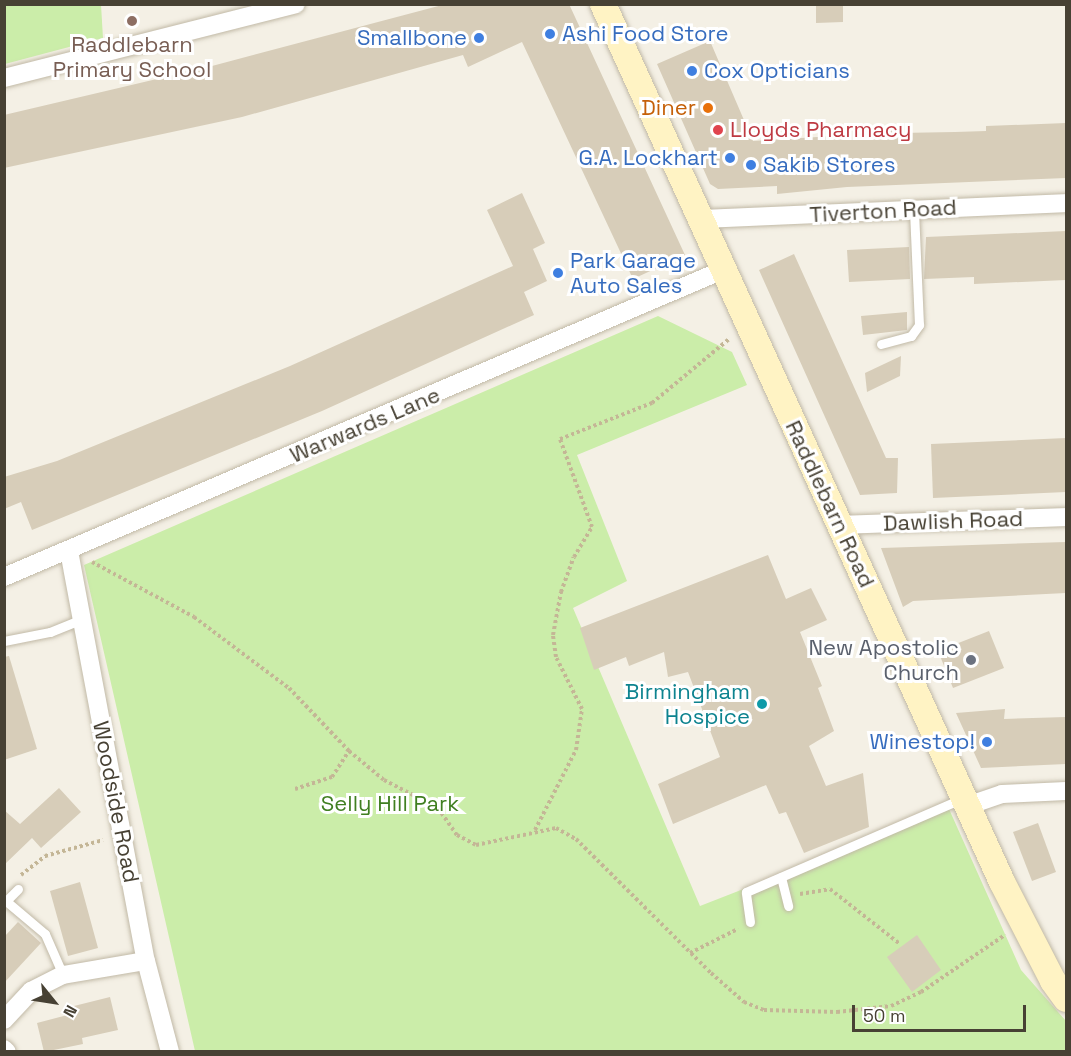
<!DOCTYPE html>
<style>
body{margin:0}
#map{position:relative;width:1071px;height:1056px;overflow:hidden;background:#f4f0e5;font-family:"Space Grotesk",sans-serif}
div>[style]{position:absolute}
.green>*{inset:0;background:#cbeda9}
.building>*{inset:0;background:#d7cdb9}
.path>*{height:4px;margin-top:-2px;transform-origin:0;background:repeating-linear-gradient(90deg,#c4b696 0 3px,transparent 0 6px)}
.roads{filter:drop-shadow(0 0 2px #c1b9a6) drop-shadow(0 0 2px #c1b9a6)}
.lane>*{height:9px;margin:-4.5px;padding:0 4.5px;transform-origin:4.5px;border-radius:4.5px;background:#fff}
.street>*{height:18px;margin:-9px;padding:0 9px;transform-origin:9px;border-radius:9px;background:#fff}
.secondary>*{height:26px;margin:-13px;padding:0 13px;transform-origin:13px;border-radius:13px;background:#fff3c4}
.dots>*{width:16px;height:16px;translate:-50% -50%;box-sizing:border-box;border:3px solid #fff;border-radius:50%}
span{translate:-50% -50%;white-space:nowrap;text-align:center;line-height:1.15;-webkit-text-stroke:6px #fff;paint-order:stroke}
.shop-label{font-size:22px;color:#366cbe}
.left{translate:0 -50%;text-align:left}
.right{translate:-100% -50%;text-align:right}
.education-label{font-size:22px;color:#785e54}
.food-label{font-size:22px;color:#c56008}
.health-label{font-size:22px;color:#be3a42}
.street-label{font-size:22px;color:#474134}
.worship-label{font-size:22px;color:#5b616d}
.culture-label{font-size:22px;color:#0d838f}
.park-label{font-size:22px;color:#407f21}
.frame{position:absolute;inset:0;border:6px solid #474134;pointer-events:none}
.north{position:absolute;left:24px;top:972px;width:60px;height:60px;-webkit-text-stroke:4px #fff;paint-order:stroke;rotate:120deg;font-size:16px;font-weight:700;line-height:24px;text-align:center;color:#474134}
.north::after{content:'';display:block;margin:auto;width:21px;height:27px;background:#474134;clip-path:polygon(50% 0,100% 100%,50% 72%,0 100%)}
.scale{position:absolute;left:852px;top:1005px;width:174px;height:27px;box-sizing:border-box;border:3px solid #474134;border-top:0;padding-left:8px;font-size:18px;line-height:21px;white-space:nowrap;color:#474134;-webkit-text-stroke:4px #fff;paint-order:stroke}
</style>
<div id="map">
<div class="green">
<i style="clip-path:polygon(5px 4px,101px 5px,103px 38px,5px 64px)"></i>
<i style="clip-path:polygon(658px 316px,732px 352px,747px 385px,577px 455px,627px 581px,573px 608px,700px 906px,949px 809px,1021px 970px,1066px 1021px,1066px 1051px,195px 1051px,84px 565px)"></i>
</div>
<div class="building">
<i style="clip-path:polygon(446px 4px,569px 4px,685px 255px,633px 279px,522px 42px,468px 67px,463px 55px,242px 117px,4px 168px,4px 115px,212px 66px)"></i>
<i style="clip-path:polygon(816px 4px,843px 4px,843px 22px,816px 23px)"></i>
<i style="clip-path:polygon(710px 41px,753px 141px,849px 135px,848px 129px,898px 127px,899px 133px,955px 132px,986px 131px,986px 126px,1066px 123px,1066px 178px,847px 187px,777px 194px,777px 186px,718px 189px,710px 184px,657px 64px)"></i>
<i style="clip-path:polygon(522px 193px,545px 243px,533px 249px,547px 281px,524px 292px,534px 315px,322px 411px,32px 530px,21px 502px,4px 509px,4px 477px,57px 461px,290px 366px,513px 266px,487px 210px)"></i>
<i style="clip-path:polygon(1066px 231px,1066px 280px,974px 284px,974px 277px,924px 279px,926px 237px)"></i>
<i style="clip-path:polygon(909px 247px,910px 279px,849px 282px,847px 250px)"></i>
<i style="clip-path:polygon(794px 254px,886px 458px,898px 458px,897px 493px,860px 495px,759px 270px)"></i>
<i style="clip-path:polygon(907px 312px,907px 330px,863px 335px,861px 316px)"></i>
<i style="clip-path:polygon(901px 356px,900px 376px,867px 392px,865px 373px)"></i>
<i style="clip-path:polygon(1066px 438px,1066px 492px,933px 498px,931px 444px)"></i>
<i style="clip-path:polygon(1066px 542px,1066px 593px,913px 601px,903px 607px,881px 548px)"></i>
<i style="clip-path:polygon(768px 555px,786px 599px,811px 588px,827px 620px,800px 632px,822px 686px,818px 688px,834px 731px,809px 746px,826px 786px,863px 773px,869px 827px,804px 853px,786px 812px,779px 814px,766px 785px,673px 824px,658px 784px,720px 757px,688px 672px,668px 677px,664px 652px,629px 666px,626px 657px,594px 670px,580px 628px)"></i>
<i style="clip-path:polygon(989px 631px,1004px 668px,953px 688px,938px 651px)"></i>
<i style="clip-path:polygon(9px 656px,37px 749px,4px 760px,4px 657px)"></i>
<i style="clip-path:polygon(1005px 709px,1004px 719px,1066px 717px,1066px 764px,981px 768px,956px 713px)"></i>
<i style="clip-path:polygon(59px 788px,81px 812px,41px 848px,32px 838px,4px 865px,4px 810px,20px 824px)"></i>
<i style="clip-path:polygon(1038px 823px,1056px 872px,1032px 881px,1013px 832px)"></i>
<i style="clip-path:polygon(80px 882px,98px 948px,68px 956px,50px 891px)"></i>
<i style="clip-path:polygon(18px 922px,41px 943px,4px 983px,4px 937px)"></i>
<i style="clip-path:polygon(917px 935px,941px 970px,912px 992px,887px 957px)"></i>
<i style="clip-path:polygon(110px 997px,118px 1030px,82px 1038px,83px 1044px,44px 1052px,37px 1023px,75px 1013px,74px 1006px)"></i>
</div>
<div class="path">
<i style="left:92px;top:562px;width:116px;rotate:28.3deg"></i>
<i style="left:194px;top:617px;width:119px;rotate:36.8deg"></i>
<i style="left:289px;top:688px;width:87px;rotate:46.4deg"></i>
<i style="left:349px;top:751px;width:45px;rotate:39.6deg"></i>
<i style="left:384px;top:780px;width:61px;rotate:27.4deg"></i>
<i style="left:438px;top:808px;width:33px;rotate:55deg"></i>
<i style="left:457px;top:835px;width:21px;rotate:28deg"></i>
<i style="left:476px;top:845px;width:82px;rotate:-12deg"></i>
<i style="left:556px;top:828px;width:23px;rotate:29deg"></i>
<i style="left:576px;top:839px;width:190px;rotate:44.8deg"></i>
<i style="left:711px;top:973px;width:44px;rotate:41.3deg"></i>
<i style="left:744px;top:1002px;width:22px;rotate:22deg"></i>
<i style="left:764px;top:1010px;width:73px;rotate:1.6deg"></i>
<i style="left:837px;top:1012px;width:54px;rotate:-6.3deg"></i>
<i style="left:891px;top:1006px;width:33px;rotate:-25deg"></i>
<i style="left:921px;top:992px;width:102px;rotate:-34.2deg"></i>
<i style="left:295px;top:789px;width:39px;rotate:-18deg"></i>
<i style="left:332px;top:777px;width:31px;rotate:-57deg"></i>
<i style="left:535px;top:830px;width:90px;rotate:-62.9deg"></i>
<i style="left:576px;top:750px;width:41px;rotate:-81.7deg"></i>
<i style="left:582px;top:709px;width:58px;rotate:-116.6deg"></i>
<i style="left:556px;top:657px;width:22px;rotate:-98deg"></i>
<i style="left:553px;top:635px;width:44px;rotate:-79.5deg"></i>
<i style="left:561px;top:592px;width:37px;rotate:-70deg"></i>
<i style="left:574px;top:557px;width:35px;rotate:-59deg"></i>
<i style="left:592px;top:527px;width:94px;rotate:-110deg"></i>
<i style="left:560px;top:439px;width:99px;rotate:-21.4deg"></i>
<i style="left:652px;top:403px;width:100px;rotate:-39.7deg"></i>
<i style="left:21px;top:875px;width:31px;rotate:-38deg"></i>
<i style="left:45px;top:856px;width:60px;rotate:-15.4deg"></i>
<i style="left:800px;top:894px;width:30px;rotate:-9deg"></i>
<i style="left:830px;top:889px;width:89px;rotate:38.2deg"></i>
<i style="left:690px;top:953px;width:54px;rotate:-26.6deg"></i>
</div>
<div class="roads">
<div class="lane">
<i style="left:881px;top:344px;width:31px;rotate:-15deg"></i>
<i style="left:911px;top:336px;width:14px;rotate:-54deg"></i>
<i style="left:919px;top:325px;width:116px;rotate:-92.5deg"></i>
<i style="left:4px;top:641px;width:47px;rotate:-11.1deg"></i>
<i style="left:50px;top:632px;width:32px;rotate:-22deg"></i>
<i style="left:781px;top:877px;width:30px;rotate:76deg"></i>
<i style="left:18px;top:889px;width:17px;rotate:135deg"></i>
<i style="left:6px;top:901px;width:51px;rotate:40.2deg"></i>
<i style="left:45px;top:934px;width:45px;rotate:66.3deg"></i>
<i style="left:750px;top:922px;width:30px;rotate:-98deg"></i>
<i style="left:746px;top:892px;width:234px;rotate:-23.4deg"></i>
</div>
<div class="street">
<i style="left:4px;top:78px;width:301px;rotate:-14.2deg"></i>
<i style="left:700px;top:219px;width:366px;rotate:-2.5deg"></i>
<i style="left:840px;top:525px;width:226px;rotate:-2deg"></i>
<i style="left:69px;top:551px;width:417px;rotate:79.4deg"></i>
<i style="left:146px;top:961px;width:94px;rotate:75.2deg"></i>
<i style="left:4px;top:577px;width:784px;rotate:-23.13deg"></i>
<i style="left:967px;top:806px;width:37px;rotate:-19deg"></i>
<i style="left:1002px;top:794px;width:64px;rotate:-2.7deg"></i>
<i style="left:4px;top:1020px;width:40px;rotate:-47deg"></i>
<i style="left:31px;top:991px;width:36px;rotate:-27deg"></i>
<i style="left:63px;top:975px;width:84px;rotate:-9.6deg"></i>
<i style="left:4px;top:1049px;width:4px;rotate:45deg"></i>
</div>
<div class="secondary">
<i style="left:603px;top:4px;width:964px;rotate:65.56deg"></i>
<i style="left:1002px;top:882px;width:111px;rotate:62.7deg"></i>
<i style="left:1053px;top:981px;width:22px;rotate:54deg"></i>
</div>
</div>
<div class="dots">
<i style="left:132px;top:21px;background:#8d6e63"></i>
<i style="left:550px;top:34px;background:#3f7fe0"></i>
<i style="left:479px;top:38px;background:#3f7fe0"></i>
<i style="left:692px;top:71px;background:#3f7fe0"></i>
<i style="left:708px;top:108px;background:#e8710a"></i>
<i style="left:718px;top:130px;background:#e0444e"></i>
<i style="left:730px;top:158px;background:#3f7fe0"></i>
<i style="left:751px;top:165px;background:#3f7fe0"></i>
<i style="left:558px;top:273px;background:#3f7fe0"></i>
<i style="left:971px;top:660px;background:#6b7280"></i>
<i style="left:762px;top:704px;background:#0f9aa8"></i>
<i style="left:987px;top:742px;background:#3f7fe0"></i>
</div>
<div class="shop-label">
<span class="left" style="left:562px;top:34px">Ashi Food Store</span>
<span class="right" style="left:467px;top:38px">Smallbone</span>
<span class="left" style="left:704px;top:71px">Cox Opticians</span>
<span class="right" style="left:718px;top:158px">G.A. Lockhart</span>
<span class="left" style="left:763px;top:165px">Sakib Stores</span>
<span class="left" style="left:570px;top:273px">Park Garage<br>Auto Sales</span>
<span class="right" style="left:975px;top:742px">Winestop!</span>
</div>
<div class="education-label">
<span style="left:132px;top:57px">Raddlebarn<br>Primary School</span>
</div>
<div class="food-label">
<span class="right" style="left:696px;top:108px">Diner</span>
</div>
<div class="health-label">
<span class="left" style="left:730px;top:130px">Lloyds Pharmacy</span>
</div>
<div class="street-label">
<span style="left:883px;top:211px;rotate:-3deg">Tiverton Road</span>
<span style="left:365px;top:425px;rotate:-23deg">Warwards Lane</span>
<span style="left:830px;top:504px;rotate:65deg">Raddlebarn Road</span>
<span style="left:953px;top:521px;rotate:-2deg">Dawlish Road</span>
<span style="left:116px;top:802px;rotate:79deg">Woodside Road</span>
</div>
<div class="worship-label">
<span class="right" style="left:959px;top:660px">New Apostolic<br>Church</span>
</div>
<div class="culture-label">
<span class="right" style="left:750px;top:704px">Birmingham<br>Hospice</span>
</div>
<div class="park-label">
<span style="left:390px;top:804px">Selly Hill Park</span>
</div>
<div class="frame"></div>
<div class="north">N</div>
<div class="scale">50 m</div>
</div>
